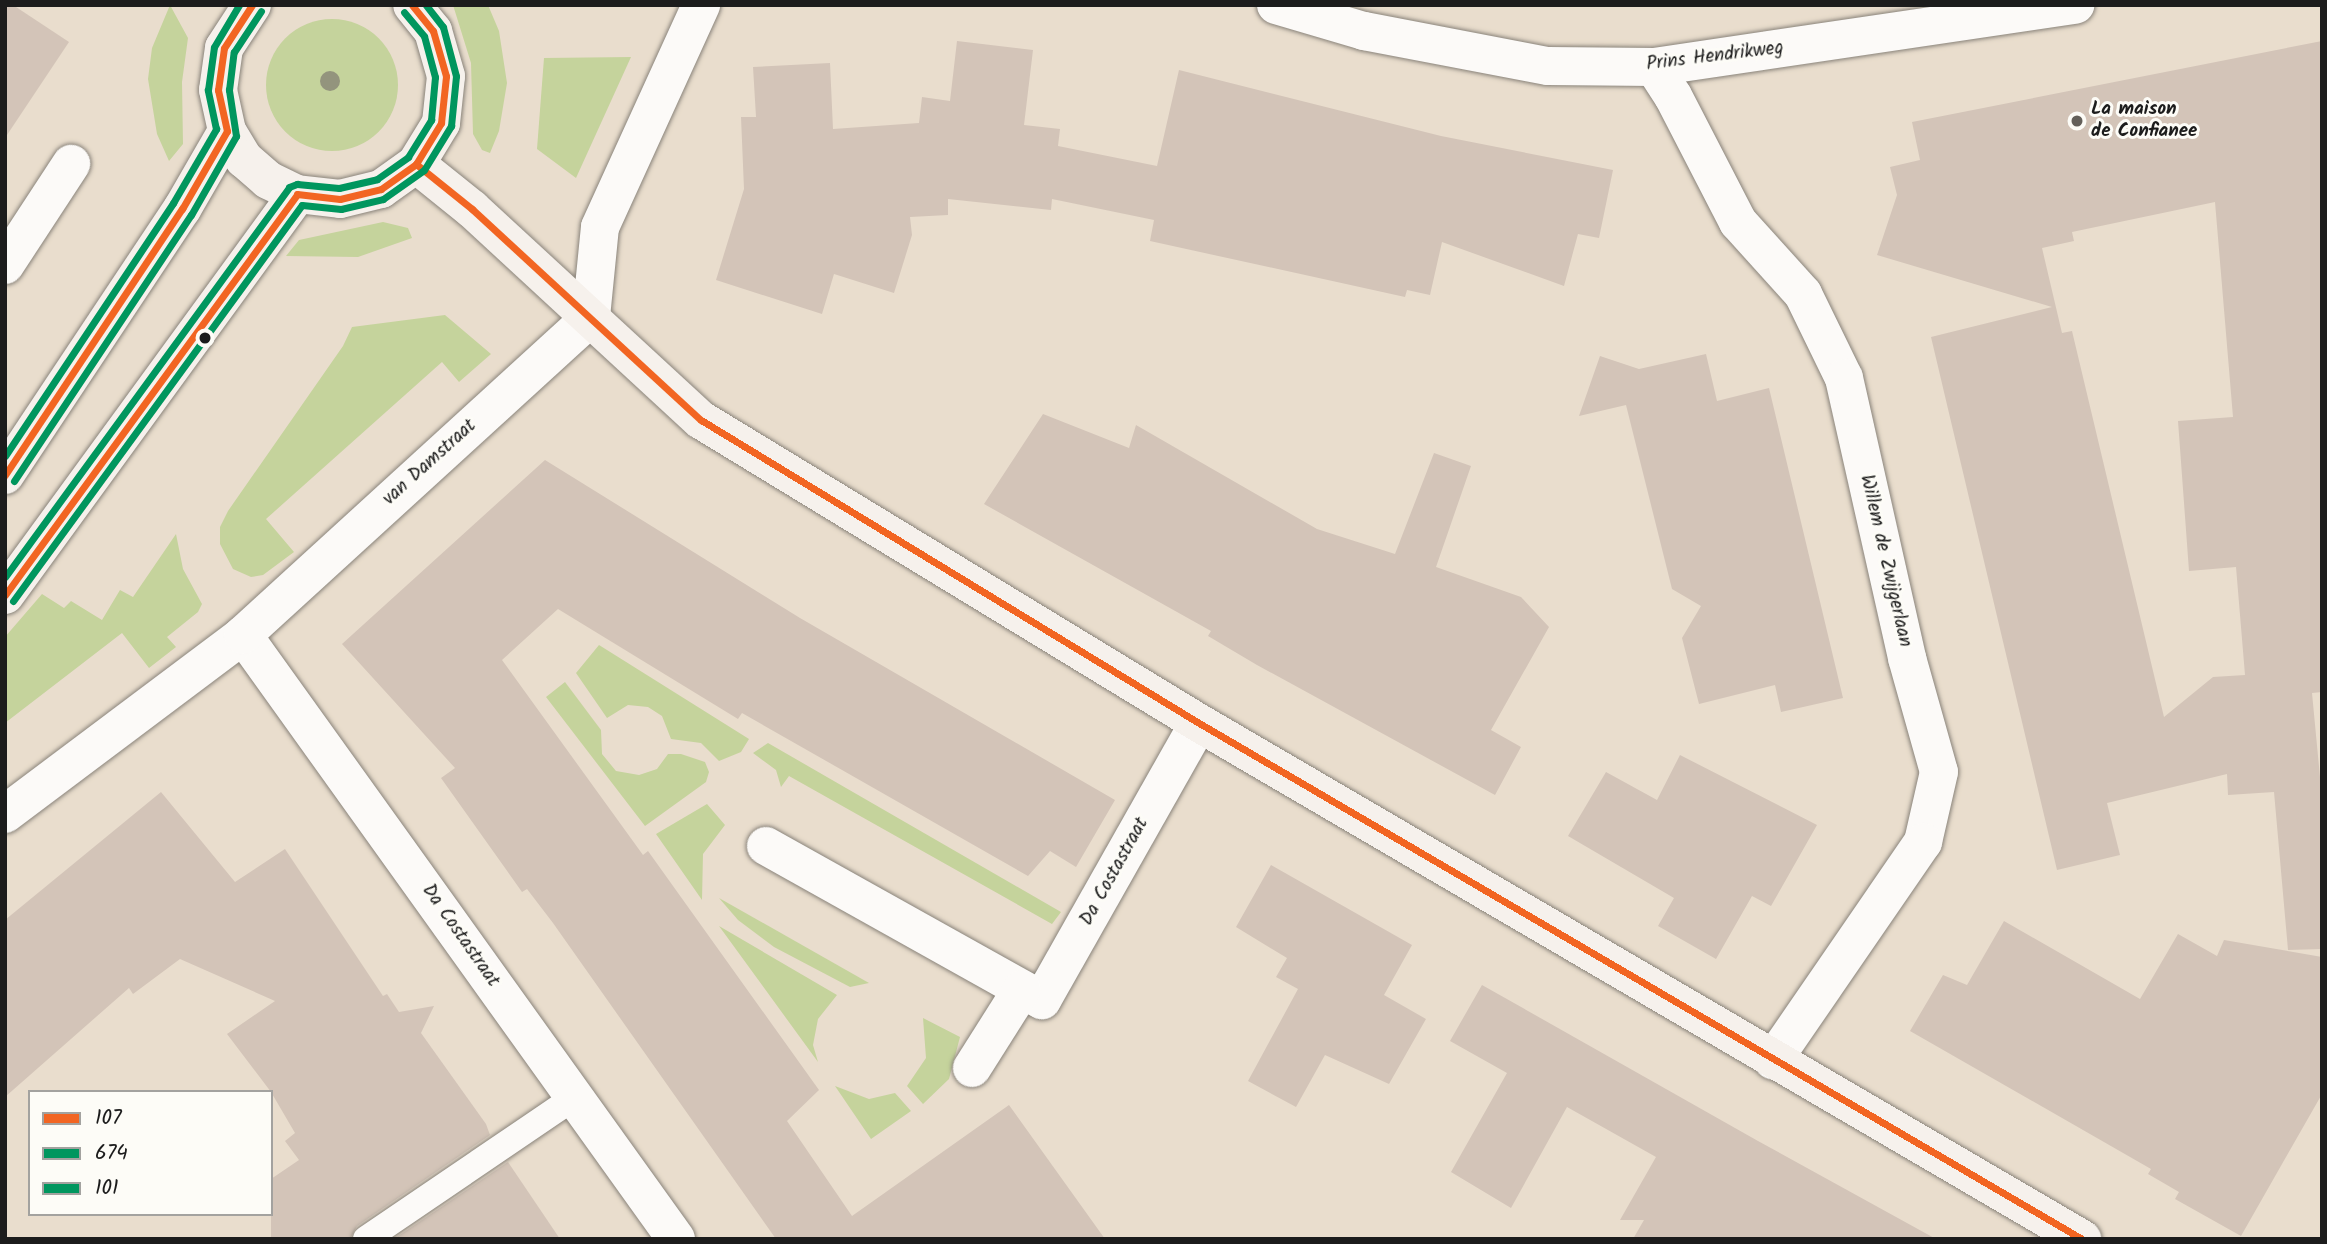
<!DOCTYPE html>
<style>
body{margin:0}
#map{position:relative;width:2327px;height:1244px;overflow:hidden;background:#e9ddcd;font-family:Kalam,sans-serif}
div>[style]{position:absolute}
.green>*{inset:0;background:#c5d39c}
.round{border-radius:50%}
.building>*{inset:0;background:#d3c4b8}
.roads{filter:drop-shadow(0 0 2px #89837a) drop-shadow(0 0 2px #89837a)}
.lane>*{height:26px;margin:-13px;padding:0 13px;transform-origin:13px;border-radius:13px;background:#fcfaf8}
.street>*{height:38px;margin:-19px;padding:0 19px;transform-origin:19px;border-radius:19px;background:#fcfaf8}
.secondary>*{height:38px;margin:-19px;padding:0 19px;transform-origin:19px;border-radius:19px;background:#f6f1ec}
.bus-1>*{height:7px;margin:-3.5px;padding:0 3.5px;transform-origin:3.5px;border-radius:3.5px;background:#f26522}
.bus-2>*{height:7px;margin:-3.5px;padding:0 3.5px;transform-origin:3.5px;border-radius:3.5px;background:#00965e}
.bus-3>*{height:7px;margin:-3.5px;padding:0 3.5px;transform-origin:3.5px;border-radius:3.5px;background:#00965e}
.trees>*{width:20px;height:20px;margin:-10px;border-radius:50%;background:#93947d}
.dots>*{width:19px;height:19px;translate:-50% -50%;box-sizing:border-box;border:4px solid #fdfcf7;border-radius:50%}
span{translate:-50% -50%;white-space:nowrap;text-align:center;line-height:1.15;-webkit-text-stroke:6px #fdfcf7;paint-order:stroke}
.street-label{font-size:19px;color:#1c1c1c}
.poi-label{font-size:19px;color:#1c1c1c;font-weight:700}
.left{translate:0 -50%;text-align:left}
.frame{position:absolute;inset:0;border:7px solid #1c1c1c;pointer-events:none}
.legend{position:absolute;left:28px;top:1090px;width:245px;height:126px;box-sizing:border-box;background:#fdfcf7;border:2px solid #a3a29f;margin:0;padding:9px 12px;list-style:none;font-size:21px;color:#1c1c1c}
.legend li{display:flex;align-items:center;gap:14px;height:35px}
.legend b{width:35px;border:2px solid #a3a29f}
</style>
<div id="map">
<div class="green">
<i style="clip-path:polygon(170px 5px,188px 38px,182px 82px,183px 144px,169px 161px,157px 134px,148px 79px,152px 48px)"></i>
<i style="clip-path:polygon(453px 5px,488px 5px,499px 31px,507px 83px,499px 131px,490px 153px,482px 150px,473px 134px,471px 63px)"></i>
<i class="round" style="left:266px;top:19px;width:132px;height:132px"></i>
<i style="clip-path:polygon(631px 57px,576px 178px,537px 149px,544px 58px)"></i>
<i style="clip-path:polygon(383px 222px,408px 228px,412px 238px,358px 257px,286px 256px,299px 240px)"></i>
<i style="clip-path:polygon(445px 315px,491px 354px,459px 382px,442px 362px,266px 519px,294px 552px,263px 575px,251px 577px,233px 569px,220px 544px,220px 527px,228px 511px,343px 346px,352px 327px)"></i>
<i style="clip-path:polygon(176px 534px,183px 569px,202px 604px,198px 612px,167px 637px,176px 647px,149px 668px,122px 633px,5px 723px,5px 637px,42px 594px,64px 608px,71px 601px,102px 620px,120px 590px,133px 597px)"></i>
<i style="clip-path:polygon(599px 645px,749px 739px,741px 752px,719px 761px,701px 743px,671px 739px,662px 716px,648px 707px,628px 705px,607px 718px,576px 673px)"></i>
<i style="clip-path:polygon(565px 682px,601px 730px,602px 754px,616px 771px,639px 775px,657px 769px,668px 754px,681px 754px,705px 762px,709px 772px,706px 782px,645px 826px,546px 697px)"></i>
<i style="clip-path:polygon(768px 743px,1061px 912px,1052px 924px,789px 776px,781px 787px,776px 770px,753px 753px)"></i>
<i style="clip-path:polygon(707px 804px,725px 825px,703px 854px,702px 900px,656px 834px)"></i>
<i style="clip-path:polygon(719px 898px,869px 983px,850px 987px,774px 947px,738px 920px)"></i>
<i style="clip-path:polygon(719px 926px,837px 995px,818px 1019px,813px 1045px,818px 1062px)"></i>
<i style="clip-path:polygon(923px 1018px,960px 1037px,949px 1079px,923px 1104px,907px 1086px,926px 1058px)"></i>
<i style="clip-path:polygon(835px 1086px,869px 1099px,895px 1093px,911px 1111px,871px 1139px)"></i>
</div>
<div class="building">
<i style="clip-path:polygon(5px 5px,13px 5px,69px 42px,5px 138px)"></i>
<i style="clip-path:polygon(957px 41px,1033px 50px,1024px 125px,1060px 129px,1058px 146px,1157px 166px,1179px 70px,1441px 136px,1613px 170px,1599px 238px,1578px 234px,1564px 286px,1442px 242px,1430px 295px,1407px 290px,1405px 297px,1150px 241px,1154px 220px,1052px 199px,1051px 210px,948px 199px,948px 215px,910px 217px,912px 235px,894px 293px,834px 274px,822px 314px,716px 280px,744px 189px,741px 117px,756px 117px,753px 67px,830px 63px,833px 129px,919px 123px,922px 97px,950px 101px)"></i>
<i style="clip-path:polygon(evenodd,2322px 41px,2322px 692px,2312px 693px,2322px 798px,2322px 949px,2288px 950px,2274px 792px,2228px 795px,2227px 774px,2107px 803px,2120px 855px,2057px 870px,1931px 337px,2052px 307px,1877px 255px,1897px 195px,1890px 167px,1920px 160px,1912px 122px,2322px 41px,2215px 202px,2233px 417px,2178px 421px,2189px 571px,2236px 567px,2245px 675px,2213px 677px,2164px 717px,2072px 331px,2062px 333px,2042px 248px,2074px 241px,2072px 232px,2215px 202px)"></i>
<i style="clip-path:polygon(1706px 354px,1717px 401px,1769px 388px,1843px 698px,1781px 712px,1775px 685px,1699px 704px,1682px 638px,1701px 606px,1672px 589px,1626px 405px,1579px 416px,1600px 356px,1639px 369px)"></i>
<i style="clip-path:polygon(1043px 414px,1129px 448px,1136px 425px,1317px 529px,1395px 554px,1434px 453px,1471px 466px,1436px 567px,1521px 597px,1549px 627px,1491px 730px,1521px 747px,1495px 795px,1257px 665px,1208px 636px,1211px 631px,984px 504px)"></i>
<i style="clip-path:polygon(545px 460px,800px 618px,1115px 800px,1076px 867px,1050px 851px,1028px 876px,742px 713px,738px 719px,558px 609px,502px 660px,643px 855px,648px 851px,819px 1090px,787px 1121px,852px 1216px,1009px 1105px,1105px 1239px,776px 1239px,553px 923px,527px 889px,522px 892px,441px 778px,455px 768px,342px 644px)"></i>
<i style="clip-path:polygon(1680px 755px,1817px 825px,1771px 906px,1752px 896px,1716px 959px,1658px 926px,1674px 898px,1568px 836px,1606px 772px,1657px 800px)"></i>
<i style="clip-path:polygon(161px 792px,235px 882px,285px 849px,383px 996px,387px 994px,399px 1012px,434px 1006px,421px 1033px,486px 1124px,490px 1135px,357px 1226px,350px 1239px,271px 1239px,271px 1179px,299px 1160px,285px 1141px,295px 1133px,271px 1092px,227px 1034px,275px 1001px,180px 959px,133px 994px,129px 988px,5px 1097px,5px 920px)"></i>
<i style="clip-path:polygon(1271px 865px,1412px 945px,1384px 995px,1426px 1019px,1389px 1084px,1325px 1055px,1296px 1107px,1248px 1081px,1298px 989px,1276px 977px,1287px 958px,1236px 927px)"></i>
<i style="clip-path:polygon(2004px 921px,2140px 999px,2178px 934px,2217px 956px,2224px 940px,2322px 957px,2322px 1094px,2241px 1236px,2175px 1199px,2179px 1192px,2148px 1174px,2151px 1169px,1910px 1031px,1943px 975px,1967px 985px)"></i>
<i style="clip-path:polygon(1482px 985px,1758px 1141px,1936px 1239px,1633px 1239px,1644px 1220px,1620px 1220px,1656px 1157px,1567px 1107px,1511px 1208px,1451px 1172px,1507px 1073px,1450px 1041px)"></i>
<i style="clip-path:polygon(508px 1162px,560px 1239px,394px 1239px)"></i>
</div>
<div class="roads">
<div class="lane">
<i style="left:366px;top:1239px;width:249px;rotate:-34.2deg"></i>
</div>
<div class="street">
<i style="left:1276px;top:5px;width:92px;rotate:16.5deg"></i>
<i style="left:1364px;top:31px;width:187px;rotate:10.8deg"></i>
<i style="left:1548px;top:66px;width:106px;rotate:0.5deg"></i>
<i style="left:1654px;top:67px;width:426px;rotate:-8.4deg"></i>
<i style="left:1654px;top:67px;width:35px;rotate:57deg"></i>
<i style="left:1673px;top:96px;width:142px;rotate:62.7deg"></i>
<i style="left:1738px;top:222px;width:97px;rotate:47.9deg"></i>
<i style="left:1803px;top:294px;width:93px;rotate:64deg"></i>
<i style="left:1844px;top:378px;width:287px;rotate:77.3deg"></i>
<i style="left:1907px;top:658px;width:118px;rotate:74.3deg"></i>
<i style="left:1939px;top:772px;width:72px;rotate:102.9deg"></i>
<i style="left:1923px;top:842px;width:265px;rotate:124.5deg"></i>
<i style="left:5px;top:265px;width:121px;rotate:-56.8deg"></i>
<i style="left:243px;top:635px;width:743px;rotate:54.36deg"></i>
<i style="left:5px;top:814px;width:298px;rotate:-36.9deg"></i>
<i style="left:243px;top:635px;width:471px;rotate:-42.4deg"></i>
<i style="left:591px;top:317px;width:90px;rotate:-84.3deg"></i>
<i style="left:600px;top:227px;width:244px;rotate:-65.5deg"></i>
<i style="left:766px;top:846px;width:316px;rotate:29.2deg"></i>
<i style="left:1042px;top:1000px;width:318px;rotate:-60.5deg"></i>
<i style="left:972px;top:1068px;width:93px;rotate:-57.7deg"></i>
</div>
<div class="secondary">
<i style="left:252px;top:5px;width:51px;rotate:123.1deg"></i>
<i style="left:224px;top:48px;width:42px;rotate:98.1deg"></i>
<i style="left:218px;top:90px;width:42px;rotate:77.6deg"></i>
<i style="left:227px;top:131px;width:33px;rotate:59deg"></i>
<i style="left:244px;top:159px;width:32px;rotate:41deg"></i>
<i style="left:268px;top:180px;width:32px;rotate:26deg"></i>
<i style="left:297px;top:194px;width:43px;rotate:6.6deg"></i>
<i style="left:340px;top:199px;width:42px;rotate:-13.7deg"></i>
<i style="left:381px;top:189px;width:43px;rotate:-35.5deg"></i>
<i style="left:416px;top:164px;width:48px;rotate:-58.6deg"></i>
<i style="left:441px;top:123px;width:47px;rotate:-83.9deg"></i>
<i style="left:446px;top:76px;width:47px;rotate:-106.1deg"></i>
<i style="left:433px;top:31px;width:33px;rotate:-129deg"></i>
<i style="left:416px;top:164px;width:72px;rotate:38.8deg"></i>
<i style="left:472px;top:209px;width:311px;rotate:42.7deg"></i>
<i style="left:701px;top:420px;width:583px;rotate:31.32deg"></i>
<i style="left:1199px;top:723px;width:1023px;rotate:30.3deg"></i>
<i style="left:5px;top:475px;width:320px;rotate:-56.4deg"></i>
<i style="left:182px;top:209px;width:90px;rotate:-60deg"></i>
<i style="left:5px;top:595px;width:496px;rotate:-53.9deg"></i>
</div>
</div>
<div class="bus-1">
<i style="left:416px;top:164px;width:72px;rotate:38.8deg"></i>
<i style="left:472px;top:209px;width:311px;rotate:42.7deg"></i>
<i style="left:701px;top:420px;width:583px;rotate:31.32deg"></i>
<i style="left:1199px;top:723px;width:1023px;rotate:30.3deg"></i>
<i style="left:5px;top:475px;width:320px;rotate:-56.4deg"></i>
<i style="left:182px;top:209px;width:90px;rotate:-60deg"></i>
<i style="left:227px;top:131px;width:42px;rotate:-102.4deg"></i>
<i style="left:218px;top:90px;width:42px;rotate:-81.9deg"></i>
<i style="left:224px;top:48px;width:51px;rotate:-56.9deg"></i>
<i style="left:5px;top:595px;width:496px;rotate:-53.9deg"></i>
<i style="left:297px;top:194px;width:43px;rotate:6.6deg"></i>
<i style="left:340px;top:199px;width:42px;rotate:-13.7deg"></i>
<i style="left:381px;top:189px;width:43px;rotate:-35.5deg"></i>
<i style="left:416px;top:164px;width:48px;rotate:-58.6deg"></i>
<i style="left:441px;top:123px;width:47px;rotate:-83.9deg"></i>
<i style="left:446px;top:76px;width:47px;rotate:-106.1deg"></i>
<i style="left:433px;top:31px;width:33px;rotate:-129deg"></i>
</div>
<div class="bus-2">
<i style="left:14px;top:481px;width:320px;rotate:-56.4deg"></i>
<i style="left:191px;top:215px;width:91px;rotate:-60.3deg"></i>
<i style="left:236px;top:136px;width:47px;rotate:-98.7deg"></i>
<i style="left:229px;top:90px;width:38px;rotate:-83deg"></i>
<i style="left:234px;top:52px;width:49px;rotate:-56.6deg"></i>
<i style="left:13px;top:601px;width:490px;rotate:-53.9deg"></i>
<i style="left:302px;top:205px;width:39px;rotate:6deg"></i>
<i style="left:341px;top:209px;width:43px;rotate:-13.4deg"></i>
<i style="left:383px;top:199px;width:50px;rotate:-35.3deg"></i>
<i style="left:424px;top:170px;width:52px;rotate:-58.5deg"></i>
<i style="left:451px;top:126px;width:50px;rotate:-84.3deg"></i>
<i style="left:456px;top:76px;width:51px;rotate:-104.9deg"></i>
<i style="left:443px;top:27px;width:28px;rotate:-128deg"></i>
</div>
<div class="bus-3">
<i style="left:5px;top:456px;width:304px;rotate:-56.4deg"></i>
<i style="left:173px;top:203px;width:86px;rotate:-59.8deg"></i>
<i style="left:216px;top:129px;width:40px;rotate:-102deg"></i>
<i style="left:208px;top:90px;width:43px;rotate:-82.1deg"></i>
<i style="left:214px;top:47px;width:49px;rotate:-59.2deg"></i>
<i style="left:5px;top:577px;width:482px;rotate:-53.9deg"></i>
<i style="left:289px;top:187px;width:9px;rotate:-21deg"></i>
<i style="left:297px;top:184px;width:42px;rotate:5.4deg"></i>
<i style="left:339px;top:188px;width:39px;rotate:-13deg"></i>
<i style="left:377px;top:179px;width:38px;rotate:-35deg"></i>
<i style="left:408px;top:157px;width:44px;rotate:-58.1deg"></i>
<i style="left:431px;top:120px;width:43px;rotate:-84.7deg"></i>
<i style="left:435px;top:77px;width:42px;rotate:-105deg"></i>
<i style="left:424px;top:36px;width:31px;rotate:-130deg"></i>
</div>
<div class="trees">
<i style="left:330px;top:81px"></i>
</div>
<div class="dots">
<i style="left:2077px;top:121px;background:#64605a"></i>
<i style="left:205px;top:338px;background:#1c1c1c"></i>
</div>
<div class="street-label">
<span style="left:1715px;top:57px;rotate:-7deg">Prins Hendrikweg</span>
<span style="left:430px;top:463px;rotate:-42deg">van Damstraat</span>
<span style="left:1885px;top:561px;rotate:77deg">Willem de Zwijgerlaan</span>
<span style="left:1115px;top:872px;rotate:-61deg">Da Costastraat</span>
<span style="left:460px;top:936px;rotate:55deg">Da Costastraat</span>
</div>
<div class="poi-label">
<span class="left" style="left:2091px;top:121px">La maison<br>de Confianee</span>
</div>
<div class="frame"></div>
<ul class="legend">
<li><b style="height:9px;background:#f26522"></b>107</li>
<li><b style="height:9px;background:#00965e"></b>674</li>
<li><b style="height:9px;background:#00965e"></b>101</li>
</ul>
</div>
